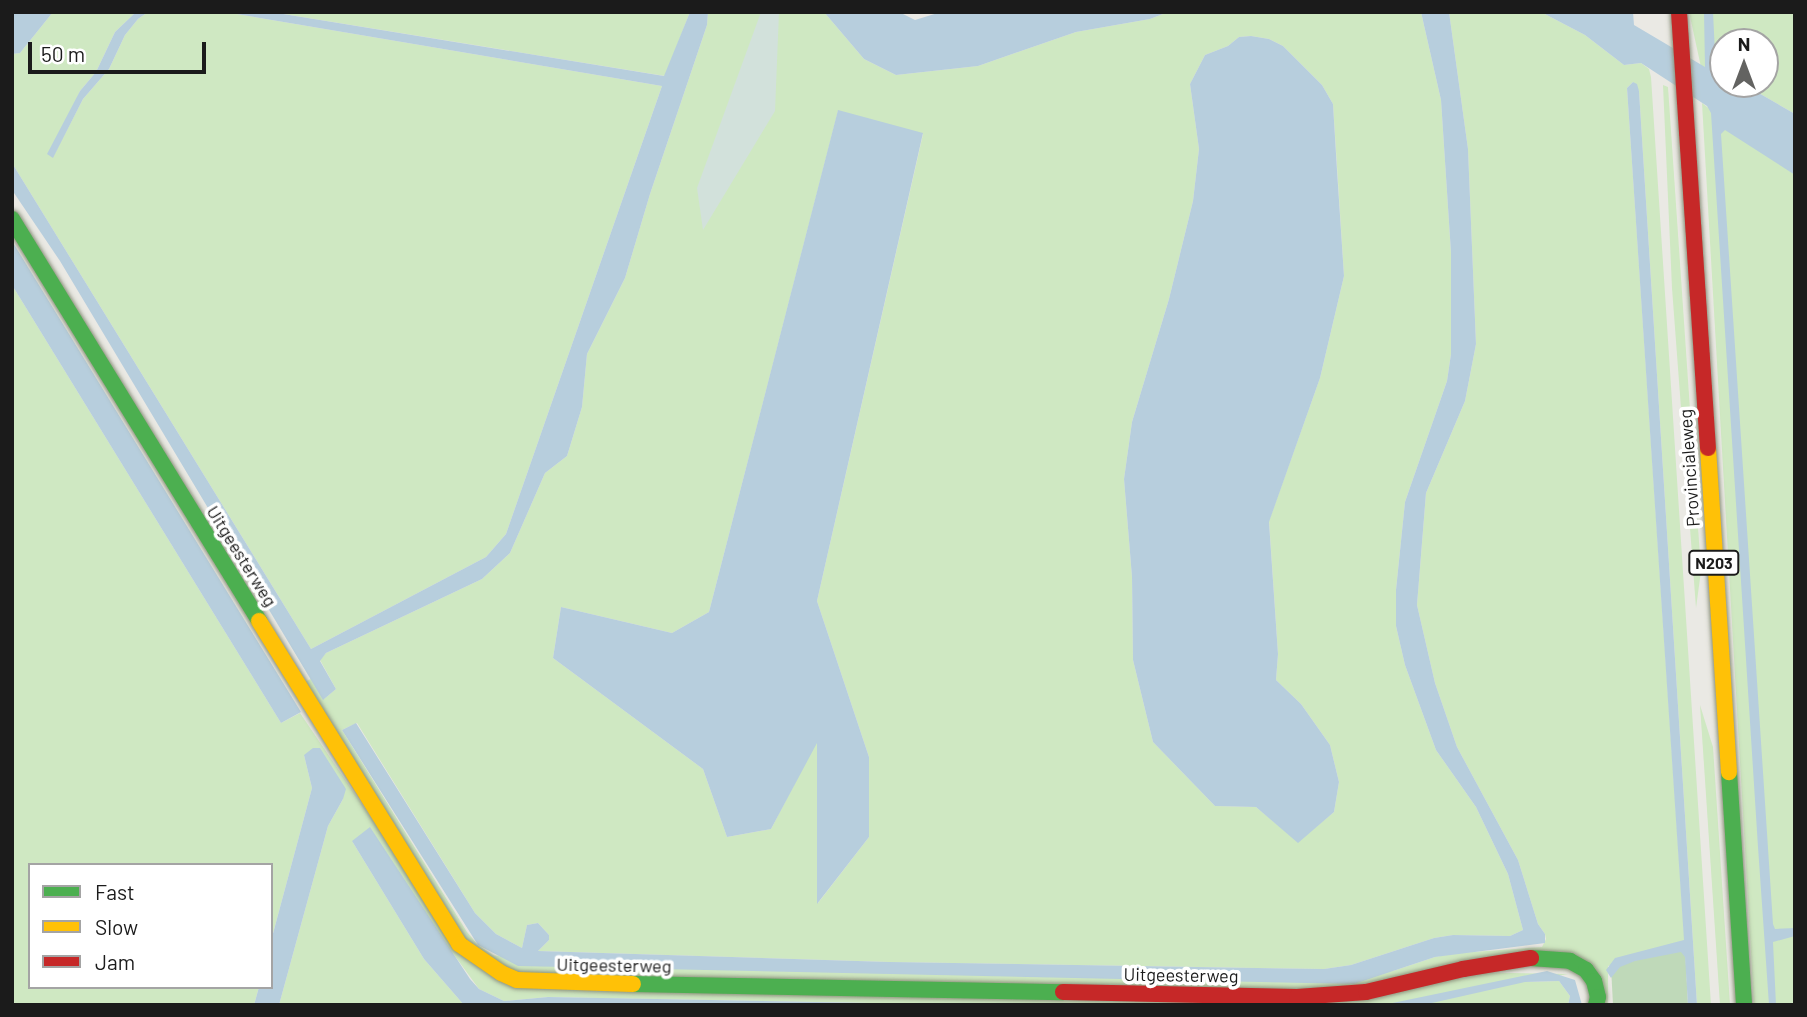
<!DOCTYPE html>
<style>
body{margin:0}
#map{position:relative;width:1807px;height:1017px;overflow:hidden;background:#eae9e4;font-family:Barlow,sans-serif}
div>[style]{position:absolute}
.grass>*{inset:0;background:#cfe8c2}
.forest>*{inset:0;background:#bfd9b9}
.wetland>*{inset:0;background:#d2e1db}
.water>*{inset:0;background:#b7cedd}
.roads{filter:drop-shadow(0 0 2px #8d937d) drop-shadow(0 0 2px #8d937d)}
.fast>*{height:16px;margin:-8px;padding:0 8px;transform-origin:8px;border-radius:8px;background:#4caf50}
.slow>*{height:16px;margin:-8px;padding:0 8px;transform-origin:8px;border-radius:8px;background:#ffc107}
.jam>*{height:16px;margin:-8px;padding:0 8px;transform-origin:8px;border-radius:8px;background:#c62828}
span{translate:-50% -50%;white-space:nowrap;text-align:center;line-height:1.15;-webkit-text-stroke:7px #fff;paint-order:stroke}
.shield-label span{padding:2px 5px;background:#fff;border:2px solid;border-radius:5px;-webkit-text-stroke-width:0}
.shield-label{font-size:16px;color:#1b1b1b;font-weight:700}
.street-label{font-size:18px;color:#1b1b1b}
.frame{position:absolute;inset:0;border:14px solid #1b1b1b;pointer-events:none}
.legend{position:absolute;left:28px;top:863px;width:245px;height:126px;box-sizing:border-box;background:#fff;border:2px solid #a4a4a4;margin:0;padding:9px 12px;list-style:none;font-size:21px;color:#1b1b1b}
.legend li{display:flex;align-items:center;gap:14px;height:35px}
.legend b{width:35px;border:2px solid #a4a4a4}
.north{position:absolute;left:1709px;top:28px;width:70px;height:70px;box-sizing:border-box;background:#fff;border:2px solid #a4a4a4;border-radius:50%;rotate:0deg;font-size:19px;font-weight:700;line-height:28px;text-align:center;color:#1b1b1b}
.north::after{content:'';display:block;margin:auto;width:24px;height:32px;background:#636361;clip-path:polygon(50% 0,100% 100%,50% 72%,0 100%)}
.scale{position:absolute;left:28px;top:42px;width:178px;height:32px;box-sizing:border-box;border:4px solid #1b1b1b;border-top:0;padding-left:9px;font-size:21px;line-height:24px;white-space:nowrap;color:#1b1b1b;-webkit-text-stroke:5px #fff;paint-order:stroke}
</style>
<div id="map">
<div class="grass">
<i style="clip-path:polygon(53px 12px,136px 12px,115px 32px,96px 72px,80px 91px,53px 157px,83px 99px,109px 69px,125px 35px,138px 19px,148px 12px,225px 12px,662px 86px,506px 534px,486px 557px,311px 649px,12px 163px,12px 54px,20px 53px)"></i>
<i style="clip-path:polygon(271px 12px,690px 12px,665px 76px)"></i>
<i style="clip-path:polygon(evenodd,708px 12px,824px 12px,864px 59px,896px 75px,978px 66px,1076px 32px,1150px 19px,1168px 12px,1421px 12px,1441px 100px,1451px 253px,1451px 354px,1447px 381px,1405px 502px,1396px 590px,1396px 626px,1405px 665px,1436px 750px,1476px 807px,1508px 874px,1523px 930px,1510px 936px,1453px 935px,1434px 938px,1351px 965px,1324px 969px,889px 962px,538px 951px,549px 940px,549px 935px,538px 923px,527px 925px,522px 948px,496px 934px,475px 913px,357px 723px,348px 727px,342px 730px,467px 932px,478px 945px,496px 957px,518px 966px,572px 972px,921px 976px,1294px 987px,1354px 984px,1435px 957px,1458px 953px,1542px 947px,1546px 939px,1545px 934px,1538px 924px,1518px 860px,1457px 747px,1435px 683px,1417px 605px,1426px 493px,1465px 401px,1476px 344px,1468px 149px,1449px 12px,1541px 12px,1585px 35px,1624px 65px,1641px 63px,1649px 69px,1651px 77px,1711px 1005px,1697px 1005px,1639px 91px,1633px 82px,1627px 88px,1685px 947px,1608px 966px,1608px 1005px,1601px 1005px,1599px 982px,1592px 968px,1578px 957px,1562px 952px,1492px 959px,1343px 988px,1280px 992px,561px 978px,503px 967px,472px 948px,437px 901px,304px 682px,311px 679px,324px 699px,336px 689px,320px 660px,326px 653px,482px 579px,510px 553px,545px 473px,567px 456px,582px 407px,587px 354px,625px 278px,650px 194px,707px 25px,708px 12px,1251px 36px,1269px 39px,1283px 46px,1322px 85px,1333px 104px,1344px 276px,1320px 378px,1269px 521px,1278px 654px,1276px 680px,1301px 704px,1330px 745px,1339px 782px,1334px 812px,1298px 842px,1256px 807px,1215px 806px,1153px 742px,1133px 660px,1132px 577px,1124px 479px,1132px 422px,1169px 299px,1193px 201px,1199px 149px,1190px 84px,1205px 55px,1228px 46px,1239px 37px,1251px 36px,708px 12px,838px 111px,923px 134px,817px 601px,869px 757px,869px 837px,818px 903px,817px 741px,771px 829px,727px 837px,703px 769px,553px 658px,561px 607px,672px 633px,709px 612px,838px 111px)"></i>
<i style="clip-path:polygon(1689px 12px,1795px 12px,1795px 114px,1743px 84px,1765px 84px,1765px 42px,1723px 42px,1723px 72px,1701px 67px)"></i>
<i style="clip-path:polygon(1663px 85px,1668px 87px,1701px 571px,1696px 608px,1672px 288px)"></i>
<i style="clip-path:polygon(1702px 103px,1795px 175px,1795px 1005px,1754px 1005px)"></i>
<i style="clip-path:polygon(12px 285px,281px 723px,300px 713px,464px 955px,1568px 974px,1525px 982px,1559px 981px,1570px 996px,1568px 1005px,976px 1005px,548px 997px,504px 1001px,479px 989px,433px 926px,352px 841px,424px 959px,464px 1005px,279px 1005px,328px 826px,343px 799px,304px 755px,312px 788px,271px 941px,271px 865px,30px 865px,30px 987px,259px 987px,254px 1005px,12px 1005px)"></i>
<i style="clip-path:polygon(1700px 705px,1713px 747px,1730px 1005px,1720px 1005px)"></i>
</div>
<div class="forest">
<i style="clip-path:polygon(1685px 947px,1688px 1005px,1613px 1005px,1611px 967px)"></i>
</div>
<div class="wetland">
<i style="clip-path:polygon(761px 12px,779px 12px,775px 111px,703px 230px,697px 188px)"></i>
</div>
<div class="water">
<i style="clip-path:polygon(12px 12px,53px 12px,20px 53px,12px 54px)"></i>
<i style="clip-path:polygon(136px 12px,148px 12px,138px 19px,125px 35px,109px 69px,83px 99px,53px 158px,47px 154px,80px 91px,96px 72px,115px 32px)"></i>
<i style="clip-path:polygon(225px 12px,271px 12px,664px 76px,690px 12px,708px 12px,707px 25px,650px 194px,625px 278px,587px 354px,582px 407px,567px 456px,545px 473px,510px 553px,482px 579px,326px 653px,320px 661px,336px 689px,323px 700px,60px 261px,12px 190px,12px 163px,311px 649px,486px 557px,506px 534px,662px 86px)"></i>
<i style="clip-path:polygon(824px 12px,899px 12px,915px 20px,941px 12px,1168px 12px,1150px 19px,1076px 32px,978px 66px,896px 75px,864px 59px)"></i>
<i style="clip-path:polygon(1421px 12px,1449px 12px,1468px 149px,1476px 344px,1465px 401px,1426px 493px,1417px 605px,1435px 683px,1457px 747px,1518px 860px,1538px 924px,1545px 934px,1545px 943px,1435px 957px,1354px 984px,518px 966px,478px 945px,342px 730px,356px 723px,475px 913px,496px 934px,522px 948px,527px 925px,538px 923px,549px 935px,549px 940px,538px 951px,889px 962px,1324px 969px,1351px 965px,1434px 938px,1453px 935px,1510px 936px,1523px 930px,1508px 874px,1476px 807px,1436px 750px,1405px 665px,1396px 626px,1396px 590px,1405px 502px,1447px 381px,1451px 354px,1451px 253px,1441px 100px)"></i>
<i style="clip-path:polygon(1541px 12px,1633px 12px,1634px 25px,1705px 67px,1704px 12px,1713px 12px,1715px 53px,1723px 70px,1723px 84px,1743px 84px,1795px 114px,1795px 175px,1725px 130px,1721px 134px,1773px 924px,1775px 929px,1795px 928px,1795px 936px,1773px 942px,1776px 1005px,1769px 1005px,1758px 847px,1711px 113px,1707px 106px,1641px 63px,1624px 65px,1585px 35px)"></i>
<i style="clip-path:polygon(1251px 36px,1269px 39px,1283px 46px,1322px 85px,1333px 104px,1337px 170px,1344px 276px,1320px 378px,1269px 522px,1278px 654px,1276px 680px,1301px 704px,1330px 745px,1339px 782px,1334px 812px,1298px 843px,1256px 807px,1215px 806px,1153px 742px,1133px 660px,1132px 577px,1124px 479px,1132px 422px,1169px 299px,1193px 201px,1199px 149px,1190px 84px,1205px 55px,1228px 46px,1239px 37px)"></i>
<i style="clip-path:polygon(1633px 82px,1637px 84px,1639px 91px,1697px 1005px,1688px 1005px,1685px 957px,1681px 952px,1635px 961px,1620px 967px,1611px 978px,1606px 970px,1615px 958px,1684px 940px,1627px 88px)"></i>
<i style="clip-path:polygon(838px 110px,923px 133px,817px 601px,869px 757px,869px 837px,817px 904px,817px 743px,771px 829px,727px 837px,703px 769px,553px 658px,561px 607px,672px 633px,709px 612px)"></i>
<i style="clip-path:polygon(12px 241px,301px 712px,281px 723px,12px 285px)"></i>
<i style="clip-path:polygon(313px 748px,320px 748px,346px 789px,343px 799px,328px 826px,279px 1005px,254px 1005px,259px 987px,271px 987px,271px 941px,312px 788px,304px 755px)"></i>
<i style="clip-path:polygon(370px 827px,470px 979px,479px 989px,504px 1001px,548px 997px,975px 1005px,464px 1005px,424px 959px,352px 841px)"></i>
<i style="clip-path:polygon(1547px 971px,1575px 980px,1582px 1005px,1568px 1005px,1570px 996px,1559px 981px,1525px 982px,1423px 1005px,1383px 1005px)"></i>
</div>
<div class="roads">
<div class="fast">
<i style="left:12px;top:219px;width:472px;rotate:58.4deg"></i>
<i style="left:1729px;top:772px;width:233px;rotate:86.3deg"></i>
<i style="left:1531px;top:958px;width:39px;rotate:4deg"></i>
<i style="left:1570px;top:961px;width:18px;rotate:29deg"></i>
<i style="left:1586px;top:970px;width:14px;rotate:54deg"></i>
<i style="left:1594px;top:981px;width:16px;rotate:76deg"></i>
<i style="left:1598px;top:997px;width:8px;rotate:104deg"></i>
<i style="left:633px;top:984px;width:430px;rotate:1.1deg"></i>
</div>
<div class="slow">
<i style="left:1708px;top:448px;width:325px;rotate:86.3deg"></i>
<i style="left:259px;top:621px;width:380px;rotate:58.2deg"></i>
<i style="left:459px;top:944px;width:51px;rotate:34.6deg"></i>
<i style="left:501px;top:973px;width:17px;rotate:24deg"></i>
<i style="left:517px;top:980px;width:116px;rotate:2deg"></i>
</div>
<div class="jam">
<i style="left:1679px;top:12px;width:437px;rotate:86.2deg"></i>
<i style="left:1063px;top:992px;width:234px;rotate:1.2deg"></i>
<i style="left:1297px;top:997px;width:69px;rotate:-4.1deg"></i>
<i style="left:1366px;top:992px;width:100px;rotate:-13.3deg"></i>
<i style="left:1463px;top:969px;width:69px;rotate:-9.2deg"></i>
</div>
</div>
<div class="shield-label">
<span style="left:1714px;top:563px">N203</span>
</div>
<div class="street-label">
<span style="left:1689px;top:468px;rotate:-94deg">Provincialeweg</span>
<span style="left:242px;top:556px;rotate:58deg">Uitgeesterweg</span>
<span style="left:614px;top:965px;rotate:1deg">Uitgeesterweg</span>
<span style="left:1181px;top:975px;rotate:1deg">Uitgeesterweg</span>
</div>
<div class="frame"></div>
<ul class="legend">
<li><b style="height:9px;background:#4caf50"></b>Fast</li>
<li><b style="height:9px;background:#ffc107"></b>Slow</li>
<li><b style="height:9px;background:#c62828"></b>Jam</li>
</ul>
<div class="north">N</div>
<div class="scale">50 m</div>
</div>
